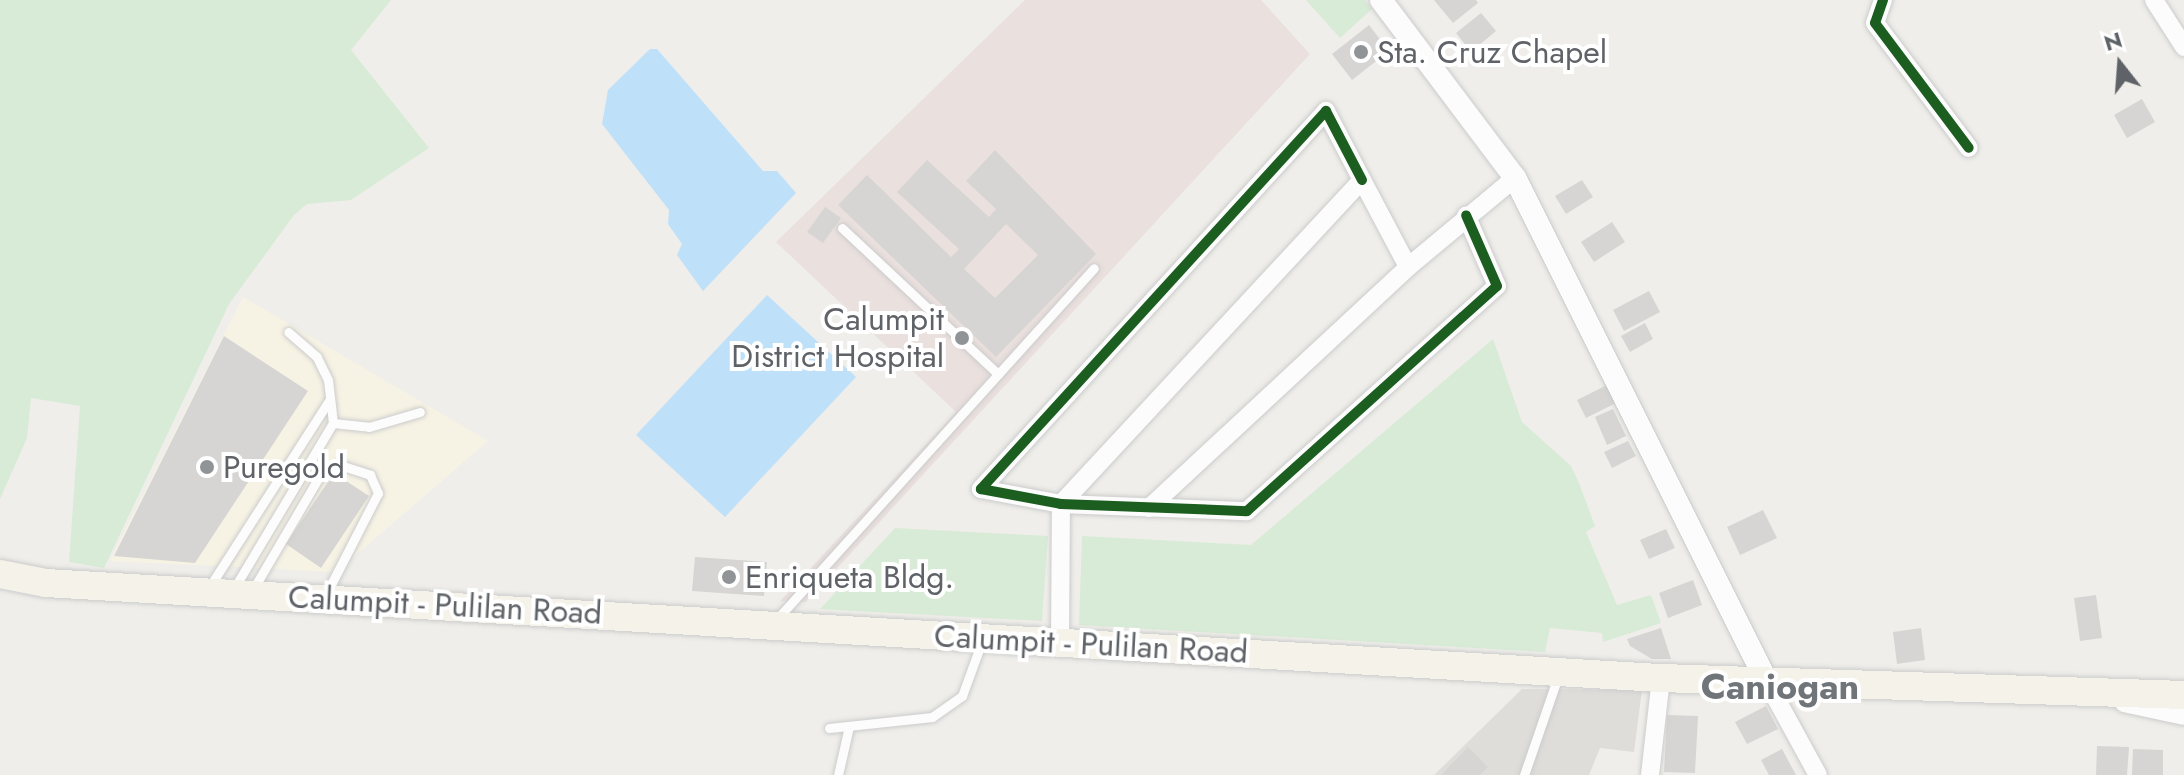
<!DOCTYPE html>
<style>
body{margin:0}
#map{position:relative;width:2184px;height:775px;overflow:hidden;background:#efeeea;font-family:Jost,sans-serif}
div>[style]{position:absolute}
.commercial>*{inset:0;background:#f7f3e4}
.industrial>*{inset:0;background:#dfddda}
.medical>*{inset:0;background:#eae0de}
.green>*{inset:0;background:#d8ebd6}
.water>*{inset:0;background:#bfe0f9}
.building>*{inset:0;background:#d6d5d3}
.roads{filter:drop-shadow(0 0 2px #cbcccc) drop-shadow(0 0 2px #cbcccc)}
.service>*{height:9px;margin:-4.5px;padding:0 4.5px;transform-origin:4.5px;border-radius:4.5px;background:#fdfcfc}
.minor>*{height:18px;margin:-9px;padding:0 9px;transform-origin:9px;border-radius:9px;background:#fdfcfc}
.tertiary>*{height:22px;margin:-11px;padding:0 11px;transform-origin:11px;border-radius:11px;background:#fdfcfc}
.primary>*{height:28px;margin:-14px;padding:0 14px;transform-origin:14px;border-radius:14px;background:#f4f2e9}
.cycleway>*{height:10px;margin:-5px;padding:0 5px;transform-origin:5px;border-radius:5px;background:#1b5e20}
.dots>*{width:22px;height:22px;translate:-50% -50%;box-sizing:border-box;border:4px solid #fff;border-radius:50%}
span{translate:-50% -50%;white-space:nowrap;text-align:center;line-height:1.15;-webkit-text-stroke:8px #fff;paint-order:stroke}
.poi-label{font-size:32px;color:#5f6368}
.left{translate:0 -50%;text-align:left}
.right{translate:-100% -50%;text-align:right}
.street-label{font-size:32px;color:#5f6368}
.quarter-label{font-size:36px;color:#70757a;font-weight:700}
.north{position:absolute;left:2080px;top:24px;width:80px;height:80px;-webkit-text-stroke:6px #fff;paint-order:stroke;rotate:343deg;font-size:22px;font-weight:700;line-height:32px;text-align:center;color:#5f6368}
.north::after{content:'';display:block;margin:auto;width:28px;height:36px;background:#5f6368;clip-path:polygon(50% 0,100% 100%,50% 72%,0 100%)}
</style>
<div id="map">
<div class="commercial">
<i style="clip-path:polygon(243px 297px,488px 441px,336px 572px,110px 561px)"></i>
</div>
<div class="industrial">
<i style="clip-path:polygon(1522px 689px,1642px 690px,1634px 752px,1600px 748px,1589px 775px,1434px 775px)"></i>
</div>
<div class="medical">
<i style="clip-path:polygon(1025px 0,1261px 0,1310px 54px,806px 602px,780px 601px,956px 412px,776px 242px)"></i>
</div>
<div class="green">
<i style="clip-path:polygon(0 0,391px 0,351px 50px,429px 148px,351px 200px,307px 204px,294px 215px,229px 304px,104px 568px,69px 562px,80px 406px,31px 398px,27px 438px,0 499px)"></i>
<i style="clip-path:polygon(1306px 0,1365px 0,1372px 9px,1340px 38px)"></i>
<i style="clip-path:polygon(1493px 339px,1522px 422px,1571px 466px,1579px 483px,1595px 526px,1586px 532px,1617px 605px,1651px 595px,1661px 623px,1603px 642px,1602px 633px,1550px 628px,1545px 652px,1079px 625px,1082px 536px,1251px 545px)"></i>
<i style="clip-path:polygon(895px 528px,1048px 536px,1042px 621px,820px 609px)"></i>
</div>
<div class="water">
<i style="clip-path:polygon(650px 49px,657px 49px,763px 171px,777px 171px,796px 193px,703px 291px,677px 255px,682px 244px,668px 224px,669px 210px,602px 124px,608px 90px)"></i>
<i style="clip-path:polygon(767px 295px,856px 377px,725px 517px,636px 435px)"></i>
</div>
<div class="building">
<i style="clip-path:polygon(1434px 0,1476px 0,1478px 3px,1453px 23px)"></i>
<i style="clip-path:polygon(1481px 13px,1496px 31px,1471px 52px,1456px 33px)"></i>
<i style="clip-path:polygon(1369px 25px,1389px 51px,1352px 80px,1332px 54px)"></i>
<i style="clip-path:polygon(2142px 99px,2155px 122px,2127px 138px,2114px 115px)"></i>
<i style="clip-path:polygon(evenodd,995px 150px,1096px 254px,996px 357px,838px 205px,867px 175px,951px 257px,959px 249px,897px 192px,927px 160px,989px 217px,996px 209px,966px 181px,995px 150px,1006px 224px,1038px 255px,995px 298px,964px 269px,1006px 224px)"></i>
<i style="clip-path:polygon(1582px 180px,1593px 197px,1566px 214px,1555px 196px)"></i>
<i style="clip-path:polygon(825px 207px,841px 218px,823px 243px,807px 232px)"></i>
<i style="clip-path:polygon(1612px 222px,1625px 242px,1594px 262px,1581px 242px)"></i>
<i style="clip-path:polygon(1649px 291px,1660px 312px,1624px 331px,1613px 310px)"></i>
<i style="clip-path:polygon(1645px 323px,1653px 339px,1630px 352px,1621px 336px)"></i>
<i style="clip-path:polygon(224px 336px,308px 391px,195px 563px,114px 556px)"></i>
<i style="clip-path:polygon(1607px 385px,1616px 403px,1586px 418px,1577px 400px)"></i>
<i style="clip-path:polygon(1613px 409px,1626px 436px,1607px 445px,1595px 417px)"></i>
<i style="clip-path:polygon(1628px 441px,1636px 456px,1612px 468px,1604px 452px)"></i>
<i style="clip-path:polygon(334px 473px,369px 496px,321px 568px,286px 544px)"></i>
<i style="clip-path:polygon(1763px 510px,1777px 538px,1740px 555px,1727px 527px)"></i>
<i style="clip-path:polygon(1666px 529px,1675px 548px,1649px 559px,1640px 540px)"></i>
<i style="clip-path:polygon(695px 557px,767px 562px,764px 596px,692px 591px)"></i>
<i style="clip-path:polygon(1693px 580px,1702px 605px,1668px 618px,1659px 593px)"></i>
<i style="clip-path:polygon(2096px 595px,2102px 638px,2080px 641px,2074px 598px)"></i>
<i style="clip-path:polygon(1661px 628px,1671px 659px,1652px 659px,1630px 646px,1627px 639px)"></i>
<i style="clip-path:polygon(1921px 628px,1925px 660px,1897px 664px,1893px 632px)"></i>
<i style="clip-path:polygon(1766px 706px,1778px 729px,1747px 744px,1735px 722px)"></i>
<i style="clip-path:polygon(1667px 715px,1698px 716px,1695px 773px,1664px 772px)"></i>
<i style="clip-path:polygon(2097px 746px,2129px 747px,2127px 775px,2096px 775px)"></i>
<i style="clip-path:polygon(1468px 747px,1488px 767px,1480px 775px,1441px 775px)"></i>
<i style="clip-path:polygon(1782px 749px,1796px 775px,1769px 775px,1761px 760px)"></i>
<i style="clip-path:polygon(2133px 749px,2163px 750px,2163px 775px,2132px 775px)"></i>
</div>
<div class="roads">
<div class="service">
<i style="left:842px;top:228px;width:214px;rotate:43.1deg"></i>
<i style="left:333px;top:423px;width:36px;rotate:6deg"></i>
<i style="left:369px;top:427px;width:53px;rotate:-16.4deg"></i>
<i style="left:208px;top:589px;width:226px;rotate:-57.3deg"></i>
<i style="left:233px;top:590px;width:195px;rotate:-59.1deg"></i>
<i style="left:333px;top:423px;width:43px;rotate:-96.6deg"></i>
<i style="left:328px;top:380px;width:25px;rotate:-116deg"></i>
<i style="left:317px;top:357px;width:38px;rotate:-139deg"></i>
<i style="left:252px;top:591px;width:134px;rotate:-59.6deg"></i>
<i style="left:320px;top:475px;width:22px;rotate:-27deg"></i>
<i style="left:340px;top:465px;width:32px;rotate:18deg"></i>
<i style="left:370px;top:475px;width:20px;rotate:66deg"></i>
<i style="left:378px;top:493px;width:116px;rotate:117.2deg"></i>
<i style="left:776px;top:620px;width:474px;rotate:-47.9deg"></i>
<i style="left:829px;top:728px;width:104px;rotate:-6.1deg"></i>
<i style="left:932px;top:717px;width:37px;rotate:-35deg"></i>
<i style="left:962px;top:696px;width:59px;rotate:-70deg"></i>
<i style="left:838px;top:775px;width:50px;rotate:-77.3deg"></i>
<i style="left:1524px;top:775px;width:105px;rotate:-71deg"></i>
</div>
<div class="minor">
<i style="left:1883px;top:0;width:24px;rotate:109deg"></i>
<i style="left:1875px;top:23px;width:156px;rotate:53.1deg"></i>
<i style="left:2154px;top:0;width:56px;rotate:57.4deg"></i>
<i style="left:1362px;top:180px;width:78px;rotate:-117.6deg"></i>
<i style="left:1326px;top:111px;width:512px;rotate:132.39deg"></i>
<i style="left:981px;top:489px;width:81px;rotate:10.6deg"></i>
<i style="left:1061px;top:504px;width:186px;rotate:2.2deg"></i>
<i style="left:1247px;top:511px;width:336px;rotate:-42deg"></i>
<i style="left:1497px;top:286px;width:77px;rotate:-113.6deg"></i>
<i style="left:1149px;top:508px;width:354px;rotate:-42.9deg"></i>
<i style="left:1408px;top:267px;width:139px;rotate:-39.8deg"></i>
<i style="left:1060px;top:643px;width:139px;rotate:-89.6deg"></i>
<i style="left:1061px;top:504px;width:442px;rotate:-47.1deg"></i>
<i style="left:1362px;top:180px;width:98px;rotate:62.1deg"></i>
<i style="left:1767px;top:682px;width:106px;rotate:61.3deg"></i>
<i style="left:2124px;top:703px;width:61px;rotate:12.2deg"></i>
<i style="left:1650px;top:775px;width:98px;rotate:-83.5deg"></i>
</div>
<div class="tertiary">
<i style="left:1381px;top:0;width:223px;rotate:53deg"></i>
<i style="left:1515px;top:178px;width:563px;rotate:63.43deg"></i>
</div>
<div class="primary">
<i style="left:0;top:574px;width:47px;rotate:11.1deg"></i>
<i style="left:46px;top:583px;width:1618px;rotate:3.37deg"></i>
<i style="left:1661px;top:678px;width:523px;rotate:1.86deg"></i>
</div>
</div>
<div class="cycleway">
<i style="left:1883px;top:0;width:24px;rotate:109deg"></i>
<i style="left:1875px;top:23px;width:156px;rotate:53.1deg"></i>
<i style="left:1362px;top:180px;width:78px;rotate:-117.6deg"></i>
<i style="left:1326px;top:111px;width:512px;rotate:132.39deg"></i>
<i style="left:981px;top:489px;width:81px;rotate:10.6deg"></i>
<i style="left:1061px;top:504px;width:186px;rotate:2.2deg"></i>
<i style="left:1247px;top:511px;width:336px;rotate:-42deg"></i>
<i style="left:1497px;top:286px;width:77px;rotate:-113.6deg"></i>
</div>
<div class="dots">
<i style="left:1361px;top:52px;background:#919496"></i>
<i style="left:962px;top:338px;background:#919496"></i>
<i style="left:207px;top:467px;background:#919496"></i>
<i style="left:729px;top:577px;background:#919496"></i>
</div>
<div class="poi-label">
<span class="left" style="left:1377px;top:52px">Sta. Cruz Chapel</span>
<span class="right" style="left:944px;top:338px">Calumpit<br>District Hospital</span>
<span class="left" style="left:223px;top:467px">Puregold</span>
<span class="left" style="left:745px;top:577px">Enriqueta Bldg.</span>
</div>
<div class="street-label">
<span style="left:445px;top:605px;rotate:3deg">Calumpit - Pulilan Road</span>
<span style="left:1091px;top:644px;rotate:3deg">Calumpit - Pulilan Road</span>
</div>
<div class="quarter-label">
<span style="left:1780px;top:687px">Caniogan</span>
</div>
<div class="north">N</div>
</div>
